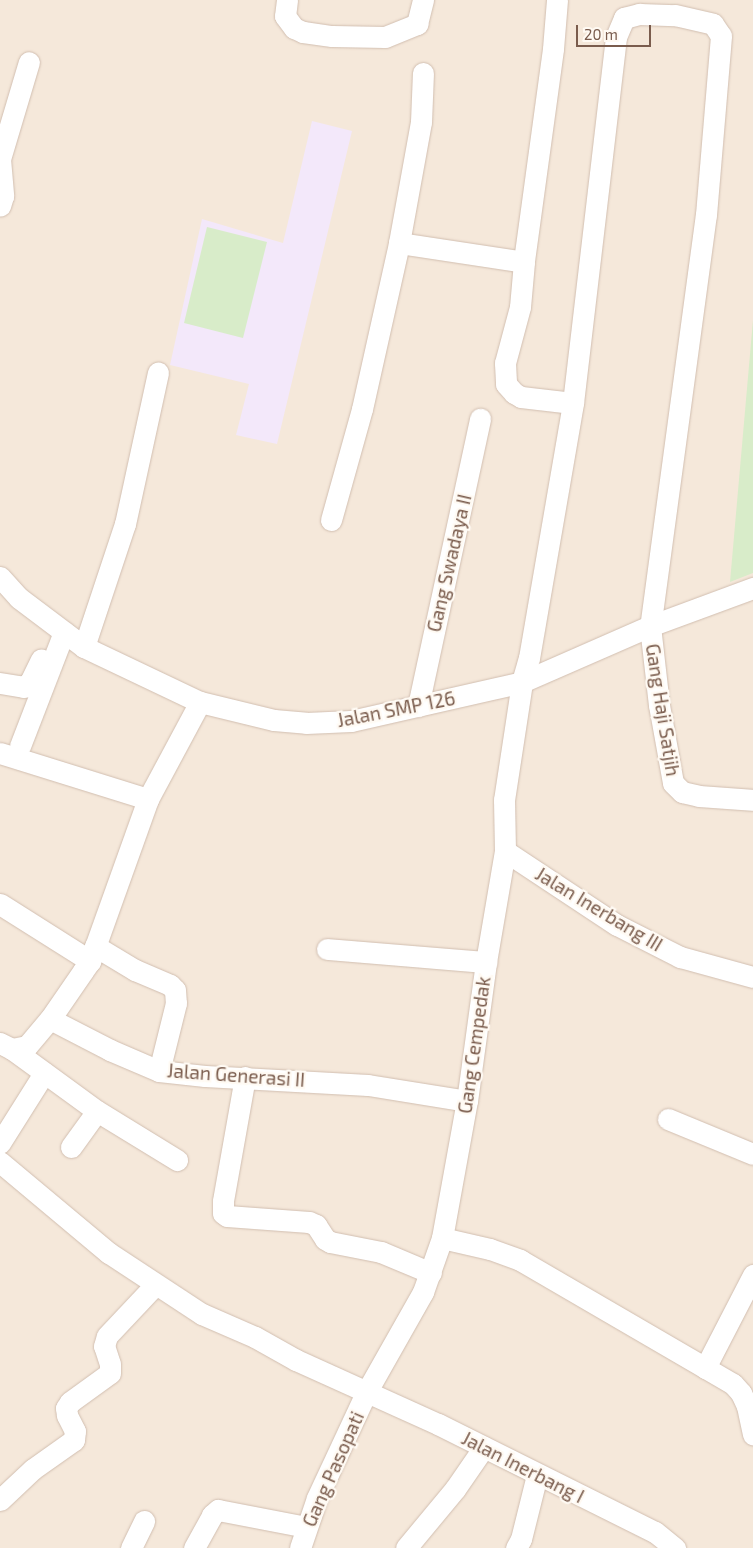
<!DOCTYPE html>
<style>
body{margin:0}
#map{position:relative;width:753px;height:1548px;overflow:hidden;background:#fdf6ec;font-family:"Exo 2",sans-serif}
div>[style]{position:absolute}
.residential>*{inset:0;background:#f5e8da}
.education>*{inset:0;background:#f3e8fa}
.green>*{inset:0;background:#d8ecc9}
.roads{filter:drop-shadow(0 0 1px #d1beb0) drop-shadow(0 0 1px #d1beb0)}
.minor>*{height:21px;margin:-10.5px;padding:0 10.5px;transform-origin:10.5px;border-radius:10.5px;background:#fff}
span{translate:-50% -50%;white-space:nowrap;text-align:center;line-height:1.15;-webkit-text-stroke:4.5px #fffaf3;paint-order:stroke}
.street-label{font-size:19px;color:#7a5c4d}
.scale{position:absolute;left:576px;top:25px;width:75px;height:22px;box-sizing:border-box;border:2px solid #7a5c4d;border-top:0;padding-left:6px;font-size:15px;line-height:18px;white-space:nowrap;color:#7a5c4d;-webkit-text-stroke:4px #fffaf3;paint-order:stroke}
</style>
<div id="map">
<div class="residential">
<i style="clip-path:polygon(0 0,753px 0,753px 1548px,0 1548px)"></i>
</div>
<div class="education">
<i style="clip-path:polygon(312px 121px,352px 131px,277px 444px,236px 435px,249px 384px,170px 365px,202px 219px,283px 243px)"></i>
</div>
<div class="green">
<i style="clip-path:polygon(207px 227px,267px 242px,243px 338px,184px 323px)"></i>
<i style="clip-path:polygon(753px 320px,753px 573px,730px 582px)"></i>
</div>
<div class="roads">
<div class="minor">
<i style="left:287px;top:0;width:16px;rotate:97deg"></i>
<i style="left:285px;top:16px;width:15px;rotate:53deg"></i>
<i style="left:294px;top:28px;width:10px;rotate:24deg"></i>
<i style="left:303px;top:32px;width:29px;rotate:8deg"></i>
<i style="left:332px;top:36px;width:53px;rotate:1.1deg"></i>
<i style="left:385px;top:37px;width:35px;rotate:-22deg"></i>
<i style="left:417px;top:24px;width:25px;rotate:-76deg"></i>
<i style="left:557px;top:0;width:49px;rotate:94.7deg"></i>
<i style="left:553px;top:49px;width:215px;rotate:97.8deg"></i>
<i style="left:524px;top:262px;width:45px;rotate:95.1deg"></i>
<i style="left:520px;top:307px;width:58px;rotate:105deg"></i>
<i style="left:505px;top:363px;width:21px;rotate:87deg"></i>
<i style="left:506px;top:384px;width:12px;rotate:48deg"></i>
<i style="left:514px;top:393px;width:8px;rotate:30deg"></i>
<i style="left:521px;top:397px;width:52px;rotate:6.6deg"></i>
<i style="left:573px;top:403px;width:369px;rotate:-83.3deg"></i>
<i style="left:616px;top:37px;width:21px;rotate:-67deg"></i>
<i style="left:624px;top:18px;width:16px;rotate:-15deg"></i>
<i style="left:639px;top:14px;width:36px;rotate:2deg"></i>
<i style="left:675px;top:15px;width:39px;rotate:13deg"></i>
<i style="left:713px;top:24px;width:14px;rotate:56deg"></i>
<i style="left:721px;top:36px;width:179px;rotate:94.8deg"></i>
<i style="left:706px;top:214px;width:416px;rotate:97.7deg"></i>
<i style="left:650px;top:626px;width:80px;rotate:83.5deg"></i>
<i style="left:659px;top:705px;width:79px;rotate:79.8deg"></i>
<i style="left:673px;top:783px;width:13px;rotate:45deg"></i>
<i style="left:682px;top:792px;width:17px;rotate:13deg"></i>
<i style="left:699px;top:796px;width:54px;rotate:4.2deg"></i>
<i style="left:0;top:159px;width:101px;rotate:-73.4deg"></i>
<i style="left:0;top:159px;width:37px;rotate:85deg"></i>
<i style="left:3px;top:196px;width:10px;rotate:107deg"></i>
<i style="left:399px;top:243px;width:126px;rotate:8.6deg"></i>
<i style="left:331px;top:520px;width:115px;rotate:-74.4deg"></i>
<i style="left:362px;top:409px;width:170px;rotate:-77.4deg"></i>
<i style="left:399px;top:243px;width:123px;rotate:-79.7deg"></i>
<i style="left:421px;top:122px;width:49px;rotate:-87.7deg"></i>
<i style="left:0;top:577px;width:28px;rotate:48deg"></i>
<i style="left:19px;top:598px;width:81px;rotate:37deg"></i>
<i style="left:84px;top:647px;width:128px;rotate:25.4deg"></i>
<i style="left:200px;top:702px;width:76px;rotate:13.7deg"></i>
<i style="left:274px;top:720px;width:32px;rotate:5deg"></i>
<i style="left:306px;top:723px;width:45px;rotate:-2.5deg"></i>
<i style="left:351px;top:721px;width:175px;rotate:-12.8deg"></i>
<i style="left:522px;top:682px;width:140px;rotate:-23.6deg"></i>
<i style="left:650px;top:626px;width:110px;rotate:-20.3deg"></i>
<i style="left:84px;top:647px;width:130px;rotate:-71.6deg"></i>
<i style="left:125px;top:524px;width:155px;rotate:-77.7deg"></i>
<i style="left:0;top:683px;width:24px;rotate:9deg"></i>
<i style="left:24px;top:687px;width:8px;rotate:-40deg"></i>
<i style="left:30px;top:682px;width:25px;rotate:-64deg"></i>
<i style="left:418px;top:706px;width:294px;rotate:-77.8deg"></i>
<i style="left:20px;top:746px;width:122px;rotate:-68.9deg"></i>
<i style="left:0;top:753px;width:155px;rotate:17.3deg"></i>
<i style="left:505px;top:851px;width:134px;rotate:33.5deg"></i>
<i style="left:617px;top:925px;width:71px;rotate:26.9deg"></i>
<i style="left:680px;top:957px;width:76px;rotate:15.3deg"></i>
<i style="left:0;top:904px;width:107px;rotate:32.3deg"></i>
<i style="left:95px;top:946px;width:47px;rotate:31deg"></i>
<i style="left:135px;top:970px;width:38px;rotate:23deg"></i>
<i style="left:170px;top:985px;width:7px;rotate:45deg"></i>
<i style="left:175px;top:990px;width:13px;rotate:86deg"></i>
<i style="left:176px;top:1003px;width:70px;rotate:104deg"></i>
<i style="left:327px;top:949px;width:160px;rotate:4.7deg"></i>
<i style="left:50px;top:1019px;width:68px;rotate:27.3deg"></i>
<i style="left:110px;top:1050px;width:53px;rotate:23.2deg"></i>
<i style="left:159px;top:1071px;width:46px;rotate:6.2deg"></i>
<i style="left:205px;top:1076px;width:163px;rotate:3.2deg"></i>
<i style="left:368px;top:1085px;width:100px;rotate:9.2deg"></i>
<i style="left:0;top:1043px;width:13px;rotate:27deg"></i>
<i style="left:12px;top:1049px;width:15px;rotate:-11deg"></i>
<i style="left:27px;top:1046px;width:35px;rotate:-50deg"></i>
<i style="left:50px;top:1019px;width:58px;rotate:-55.5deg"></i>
<i style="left:83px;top:971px;width:12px;rotate:-55deg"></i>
<i style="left:90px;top:961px;width:172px;rotate:-70.3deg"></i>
<i style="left:148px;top:799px;width:110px;rotate:-61.8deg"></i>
<i style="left:12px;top:1049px;width:105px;rotate:36.1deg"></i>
<i style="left:97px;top:1111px;width:94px;rotate:31.5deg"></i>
<i style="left:245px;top:1077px;width:126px;rotate:100.1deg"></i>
<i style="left:223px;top:1201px;width:12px;rotate:90deg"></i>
<i style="left:223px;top:1213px;width:5px;rotate:37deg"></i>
<i style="left:227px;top:1216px;width:82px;rotate:4.2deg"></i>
<i style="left:309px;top:1222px;width:8px;rotate:23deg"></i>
<i style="left:316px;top:1225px;width:17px;rotate:57deg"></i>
<i style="left:325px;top:1239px;width:6px;rotate:31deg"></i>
<i style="left:330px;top:1242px;width:52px;rotate:11.1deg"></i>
<i style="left:381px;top:1252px;width:54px;rotate:22.8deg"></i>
<i style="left:668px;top:1119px;width:92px;rotate:22.4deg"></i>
<i style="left:0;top:1143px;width:83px;rotate:-57.8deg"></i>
<i style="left:71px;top:1147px;width:44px;rotate:-54.2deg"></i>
<i style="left:0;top:1162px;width:142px;rotate:39.9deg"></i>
<i style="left:109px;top:1253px;width:111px;rotate:33.3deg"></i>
<i style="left:202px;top:1314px;width:58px;rotate:23.5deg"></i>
<i style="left:255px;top:1337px;width:47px;rotate:29.3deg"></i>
<i style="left:296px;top:1360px;width:156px;rotate:24.3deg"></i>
<i style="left:438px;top:1424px;width:242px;rotate:26.5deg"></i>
<i style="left:655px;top:1532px;width:26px;rotate:39deg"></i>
<i style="left:442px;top:1238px;width:49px;rotate:12.9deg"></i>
<i style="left:490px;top:1249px;width:32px;rotate:20deg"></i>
<i style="left:520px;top:1260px;width:246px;rotate:30.2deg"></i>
<i style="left:733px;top:1384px;width:12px;rotate:48deg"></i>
<i style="left:741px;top:1393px;width:14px;rotate:65deg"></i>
<i style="left:747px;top:1406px;width:29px;rotate:78deg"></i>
<i style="left:705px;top:1368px;width:105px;rotate:-62.7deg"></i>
<i style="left:0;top:1500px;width:45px;rotate:-43.2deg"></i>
<i style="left:33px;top:1469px;width:50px;rotate:-35.3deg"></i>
<i style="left:74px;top:1440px;width:9px;rotate:-84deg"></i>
<i style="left:75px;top:1431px;width:18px;rotate:-117deg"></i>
<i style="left:67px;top:1415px;width:7px;rotate:-98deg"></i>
<i style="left:66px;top:1408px;width:7px;rotate:-56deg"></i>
<i style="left:70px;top:1402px;width:49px;rotate:-35.9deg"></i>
<i style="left:110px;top:1373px;width:9px;rotate:-90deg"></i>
<i style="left:110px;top:1364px;width:19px;rotate:-108deg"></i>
<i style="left:104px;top:1346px;width:10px;rotate:-73deg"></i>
<i style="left:107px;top:1336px;width:70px;rotate:-46.7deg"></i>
<i style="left:131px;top:1548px;width:30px;rotate:-64deg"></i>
<i style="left:194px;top:1548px;width:38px;rotate:-61deg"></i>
<i style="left:212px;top:1515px;width:8px;rotate:-40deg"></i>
<i style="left:218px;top:1510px;width:90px;rotate:10.9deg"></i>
<i style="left:300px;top:1548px;width:53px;rotate:-71.2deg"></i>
<i style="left:317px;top:1498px;width:118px;rotate:-65deg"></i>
<i style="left:367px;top:1391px;width:114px;rotate:-60.5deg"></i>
<i style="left:423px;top:1292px;width:57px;rotate:-70.6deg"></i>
<i style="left:442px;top:1238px;width:139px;rotate:-79.7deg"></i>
<i style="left:467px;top:1101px;width:140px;rotate:-82.2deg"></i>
<i style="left:486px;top:962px;width:113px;rotate:-80.3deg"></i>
<i style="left:505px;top:851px;width:51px;rotate:-91.1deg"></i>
<i style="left:504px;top:800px;width:119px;rotate:-81.3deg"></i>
<i style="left:522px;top:682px;width:25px;rotate:-74deg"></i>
<i style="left:529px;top:658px;width:259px;rotate:-80.2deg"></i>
<i style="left:406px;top:1548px;width:77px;rotate:-50.3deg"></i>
<i style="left:455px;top:1489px;width:51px;rotate:-55.4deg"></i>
<i style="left:516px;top:1548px;width:10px;rotate:-61deg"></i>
<i style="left:521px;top:1539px;width:66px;rotate:-76deg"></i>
</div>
</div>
<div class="street-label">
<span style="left:449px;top:563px;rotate:-77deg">Gang Swadaya II</span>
<span style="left:396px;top:709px;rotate:-11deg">Jalan SMP 126</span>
<span style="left:663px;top:710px;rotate:81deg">Gang Haji Satjih</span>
<span style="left:599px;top:909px;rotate:31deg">Jalan Inerbang III</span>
<span style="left:474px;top:1045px;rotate:-82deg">Gang Cempedak</span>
<span style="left:236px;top:1075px;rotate:4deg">Jalan Generasi II</span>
<span style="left:523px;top:1467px;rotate:27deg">Jalan Inerbang I</span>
<span style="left:333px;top:1469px;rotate:-66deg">Gang Pasopati</span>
</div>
<div class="scale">20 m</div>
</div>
